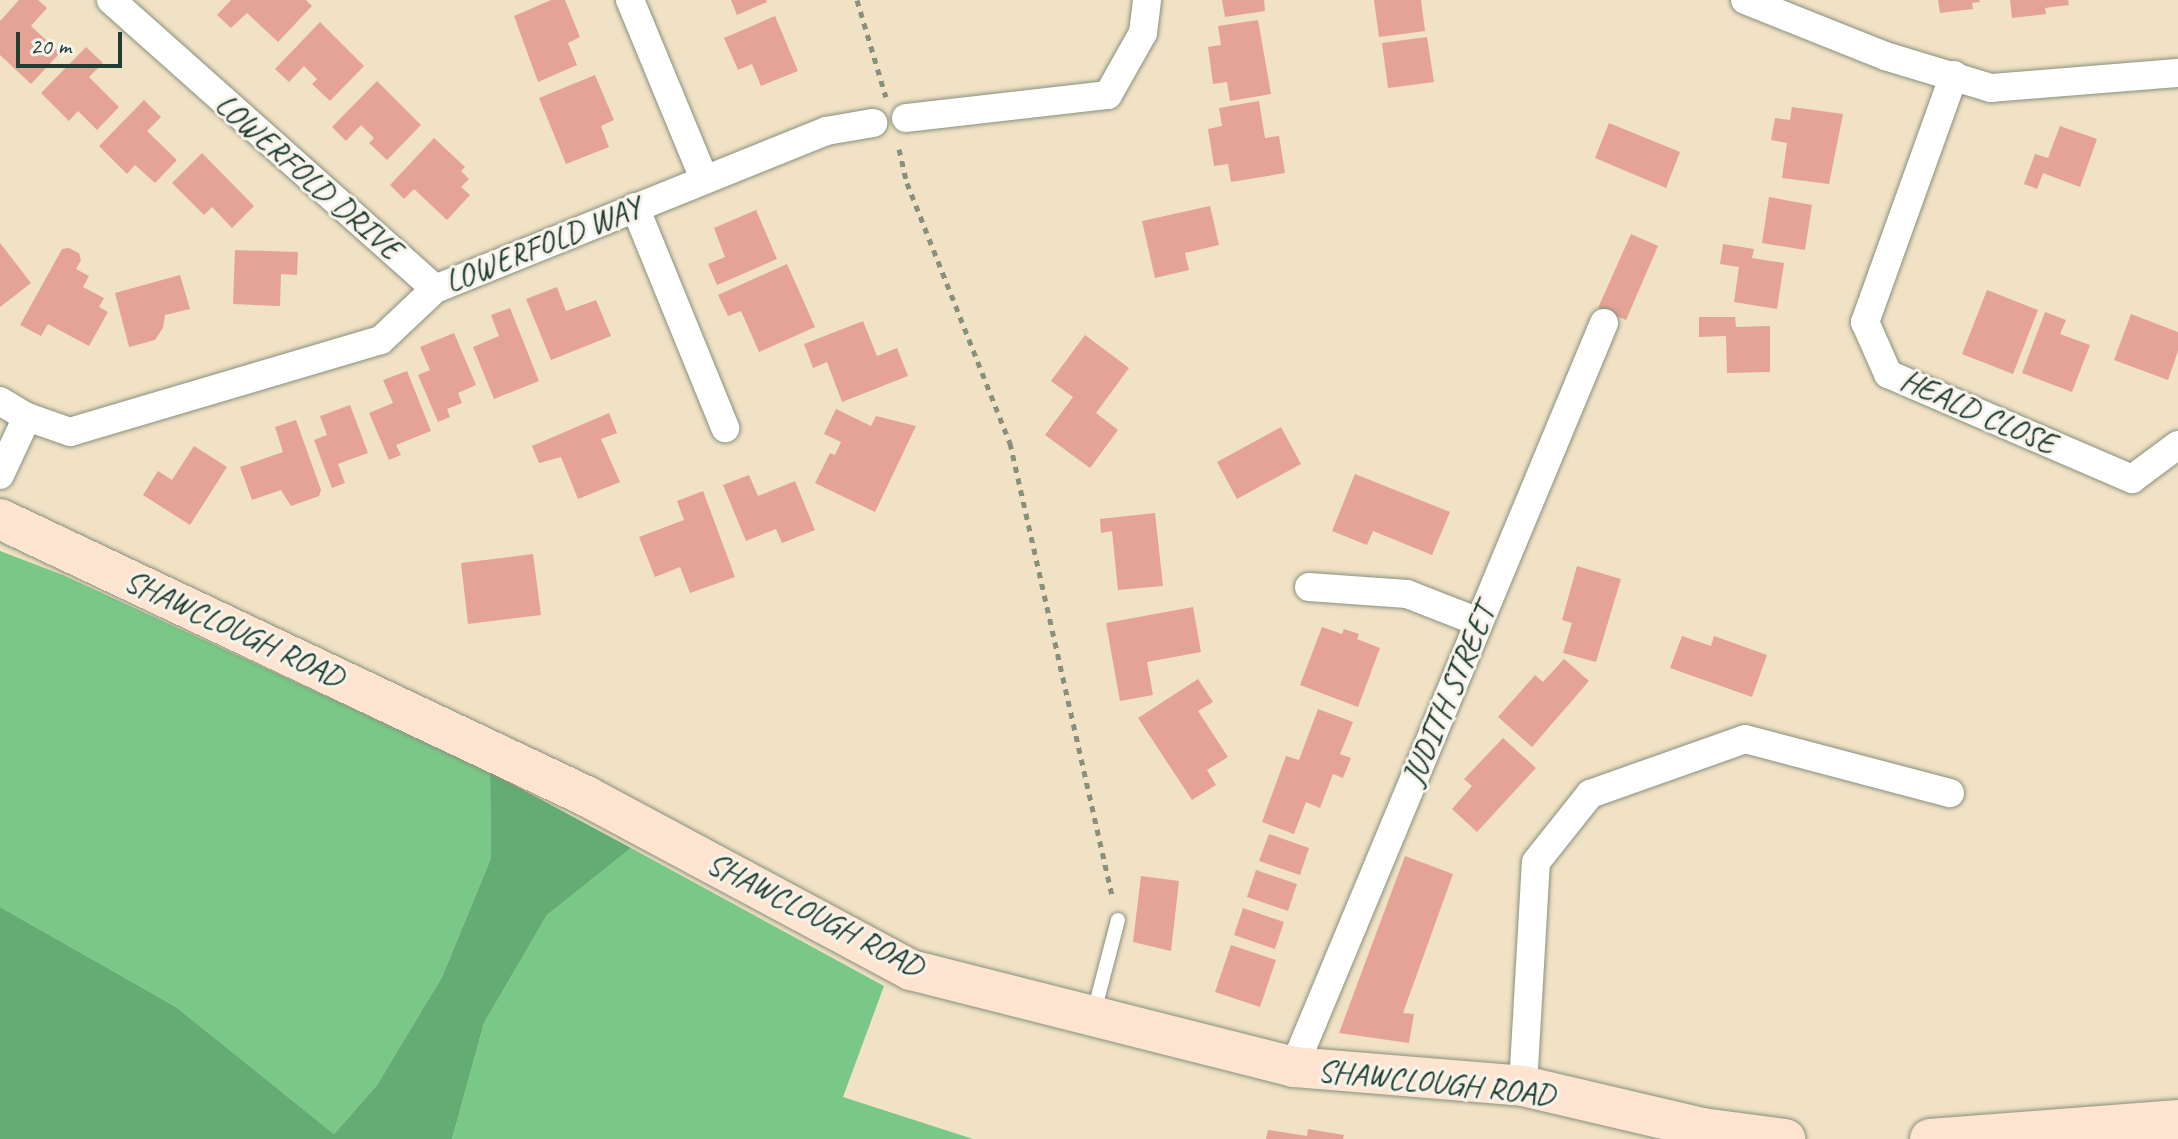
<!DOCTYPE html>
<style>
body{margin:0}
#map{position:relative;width:2178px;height:1139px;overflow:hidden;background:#f1e2c6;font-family:Caveat,sans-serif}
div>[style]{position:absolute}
.green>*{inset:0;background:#7ac887}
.forest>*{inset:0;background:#63ac74}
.building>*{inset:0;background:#e4a395}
.path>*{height:5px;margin-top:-2.5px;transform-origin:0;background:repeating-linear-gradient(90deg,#88907d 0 6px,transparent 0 12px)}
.roads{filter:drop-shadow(0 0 2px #88907d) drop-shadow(0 0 2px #88907d)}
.service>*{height:14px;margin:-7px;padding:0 7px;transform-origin:7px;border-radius:7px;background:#fff}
.minor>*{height:28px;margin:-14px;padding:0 14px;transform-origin:14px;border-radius:14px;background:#fff}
.secondary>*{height:40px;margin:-20px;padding:0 20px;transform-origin:20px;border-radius:20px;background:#fde4d1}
span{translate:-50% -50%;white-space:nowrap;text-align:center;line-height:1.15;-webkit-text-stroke:6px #f7f3e8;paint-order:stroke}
.street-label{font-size:32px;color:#1f3d34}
.scale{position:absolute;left:16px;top:32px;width:106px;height:36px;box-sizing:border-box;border:4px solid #1f3d34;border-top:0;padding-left:10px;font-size:24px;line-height:28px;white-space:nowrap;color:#1f3d34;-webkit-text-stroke:6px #f7f3e8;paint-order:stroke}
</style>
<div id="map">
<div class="green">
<i style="clip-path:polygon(0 551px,63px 575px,490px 772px,491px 858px,442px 977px,377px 1085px,334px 1134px,176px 1007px,0 907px)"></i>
<i style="clip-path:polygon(631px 848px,884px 986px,843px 1097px,973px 1139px,452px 1139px,484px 1023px,547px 915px)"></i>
</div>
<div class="forest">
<i style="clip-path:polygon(490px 772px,631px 848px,547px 915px,484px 1023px,452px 1139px,0 1139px,0 907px,176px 1007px,334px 1134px,377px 1085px,442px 977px,491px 858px)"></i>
</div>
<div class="building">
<i style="clip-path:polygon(19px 0,38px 0,47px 8px,31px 26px,60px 53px,31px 84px,0 55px,0 21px)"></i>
<i style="clip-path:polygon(231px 0,306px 0,312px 6px,278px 42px,247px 13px,231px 28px,217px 15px)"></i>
<i style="clip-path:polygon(551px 0,565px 0,580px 37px,568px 43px,577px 65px,538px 82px,514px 16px)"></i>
<i style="clip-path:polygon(731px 0,766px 0,767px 2px,737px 15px)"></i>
<i style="clip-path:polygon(1222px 0,1264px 0,1265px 11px,1225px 17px)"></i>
<i style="clip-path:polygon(1374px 0,1421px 0,1425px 31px,1379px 37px)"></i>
<i style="clip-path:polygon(1938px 0,1979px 0,1980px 2px,1972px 3px,1973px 9px,1940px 13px)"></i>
<i style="clip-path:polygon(2010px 0,2068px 0,2069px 5px,2045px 8px,2046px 14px,2012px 18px)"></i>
<i style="clip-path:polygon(775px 16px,798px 71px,761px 86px,752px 64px,738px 70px,724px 38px)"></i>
<i style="clip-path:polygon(1258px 20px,1271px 94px,1230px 101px,1227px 82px,1213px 84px,1208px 47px,1221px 45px,1218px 26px)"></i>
<i style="clip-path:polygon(320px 22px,364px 66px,330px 101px,312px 84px,317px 79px,304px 66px,289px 82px,275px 69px)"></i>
<i style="clip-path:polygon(1427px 37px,1434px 82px,1388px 88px,1382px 43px)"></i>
<i style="clip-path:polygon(86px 47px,103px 63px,89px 77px,119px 107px,97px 130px,78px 111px,69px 121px,41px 93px)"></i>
<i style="clip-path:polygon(595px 75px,614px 120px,601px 126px,609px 147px,566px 164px,539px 98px)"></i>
<i style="clip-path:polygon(377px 81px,421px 125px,387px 160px,369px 143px,374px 138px,361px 125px,346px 141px,332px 127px)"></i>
<i style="clip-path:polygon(144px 100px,161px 117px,147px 131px,177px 160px,155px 183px,135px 165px,127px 174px,99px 146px)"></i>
<i style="clip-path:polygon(1259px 101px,1265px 138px,1279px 136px,1285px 173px,1231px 182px,1228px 164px,1214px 166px,1208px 129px,1222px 126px,1219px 108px)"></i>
<i style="clip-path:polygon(1792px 107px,1843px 114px,1829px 184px,1782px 178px,1787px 143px,1771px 140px,1775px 118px,1790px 120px)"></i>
<i style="clip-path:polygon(1609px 123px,1680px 152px,1666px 188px,1595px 158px)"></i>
<i style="clip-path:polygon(2060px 126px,2097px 139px,2080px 187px,2043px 173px,2037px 189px,2024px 184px,2035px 154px,2048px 158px)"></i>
<i style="clip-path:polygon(434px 138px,465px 167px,461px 171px,469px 179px,461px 187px,470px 195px,447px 220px,414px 189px,404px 199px,390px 185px)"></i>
<i style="clip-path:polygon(202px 153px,254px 206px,232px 228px,212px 207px,204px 215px,172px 183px)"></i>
<i style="clip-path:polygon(1769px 197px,1812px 205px,1805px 250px,1762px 243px)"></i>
<i style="clip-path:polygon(1210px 206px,1219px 245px,1185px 253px,1189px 270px,1155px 278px,1142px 221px)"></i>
<i style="clip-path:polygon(756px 210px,777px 259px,717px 285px,708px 264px,725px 257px,714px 228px)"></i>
<i style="clip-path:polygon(1631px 234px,1658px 246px,1626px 320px,1598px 308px)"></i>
<i style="clip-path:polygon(0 243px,31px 283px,0 307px)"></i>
<i style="clip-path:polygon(1723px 244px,1754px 249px,1752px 258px,1784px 263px,1777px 309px,1734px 302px,1739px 267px,1720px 264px)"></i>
<i style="clip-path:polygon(69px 248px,79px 253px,81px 260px,76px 269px,89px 276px,83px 287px,104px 298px,99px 307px,108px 312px,89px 346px,48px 324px,41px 336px,20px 325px,62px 249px)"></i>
<i style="clip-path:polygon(235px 250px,298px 252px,297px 275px,281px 274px,280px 306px,233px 304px)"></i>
<i style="clip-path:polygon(787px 264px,815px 327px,759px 352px,741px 311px,728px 316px,718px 295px)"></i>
<i style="clip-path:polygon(180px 275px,190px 309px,165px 315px,163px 328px,155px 340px,129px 347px,115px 293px)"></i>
<i style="clip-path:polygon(557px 287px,566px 311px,596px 300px,611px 336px,551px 360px,526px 299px)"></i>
<i style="clip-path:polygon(1987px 290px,2038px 310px,2013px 374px,1962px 354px)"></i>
<i style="clip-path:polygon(510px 308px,539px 381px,494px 399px,473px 347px,499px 336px,491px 315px)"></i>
<i style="clip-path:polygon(2045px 312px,2066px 320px,2060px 334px,2090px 345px,2072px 392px,2022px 373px)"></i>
<i style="clip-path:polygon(2131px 314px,2178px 332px,2178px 351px,2168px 380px,2114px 360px)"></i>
<i style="clip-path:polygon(1699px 317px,1735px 317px,1736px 327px,1770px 326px,1770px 372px,1727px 373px,1726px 336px,1699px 337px)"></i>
<i style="clip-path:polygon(863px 321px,877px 356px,897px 348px,908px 376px,842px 402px,827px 362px,813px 368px,804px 344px)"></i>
<i style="clip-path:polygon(454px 333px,476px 385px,458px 393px,462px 403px,447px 409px,450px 417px,438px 422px,418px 375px,430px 370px,420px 347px)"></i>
<i style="clip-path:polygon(1085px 335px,1129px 368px,1096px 413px,1118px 430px,1090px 468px,1045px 435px,1073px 397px,1051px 381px)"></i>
<i style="clip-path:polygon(407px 371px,431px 431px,396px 445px,401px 455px,389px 460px,369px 413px,393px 403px,383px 380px)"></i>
<i style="clip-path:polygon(350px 405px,368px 453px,338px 464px,345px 483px,332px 488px,314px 440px,327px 435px,320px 416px)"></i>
<i style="clip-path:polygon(836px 409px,871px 426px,876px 416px,916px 426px,875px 512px,815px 483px,830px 453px,835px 455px,841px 442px,824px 434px)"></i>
<i style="clip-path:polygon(609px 413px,617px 433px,601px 439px,620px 482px,578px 499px,561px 457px,539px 463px,532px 446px)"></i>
<i style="clip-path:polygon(296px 420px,321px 490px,319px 496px,291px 506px,281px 490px,252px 500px,240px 467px,283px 452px,275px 427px)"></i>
<i style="clip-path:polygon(1281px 427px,1301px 464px,1237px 499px,1217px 462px)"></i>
<i style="clip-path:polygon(194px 446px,227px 467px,190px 525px,143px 495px,158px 471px,172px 480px)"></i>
<i style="clip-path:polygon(1355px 474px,1450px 512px,1432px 555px,1373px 531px,1367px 545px,1332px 531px)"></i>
<i style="clip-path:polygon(749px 475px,758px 496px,795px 481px,815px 530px,782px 543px,776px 529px,746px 541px,723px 485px)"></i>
<i style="clip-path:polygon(703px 491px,735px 577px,690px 593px,680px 567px,655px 577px,639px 537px,684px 520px,677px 501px)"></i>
<i style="clip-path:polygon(1155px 513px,1163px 586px,1118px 590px,1112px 531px,1101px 533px,1100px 519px)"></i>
<i style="clip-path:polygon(533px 554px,541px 615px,468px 624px,461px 563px)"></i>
<i style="clip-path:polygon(1577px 566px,1621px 579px,1596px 662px,1563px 653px,1572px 623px,1562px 620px)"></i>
<i style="clip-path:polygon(1193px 607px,1201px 652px,1147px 662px,1153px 695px,1120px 701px,1106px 623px)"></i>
<i style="clip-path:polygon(1322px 627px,1342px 634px,1344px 629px,1359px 634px,1357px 639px,1380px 648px,1358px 707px,1300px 685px)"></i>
<i style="clip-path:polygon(1682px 636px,1711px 646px,1714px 636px,1767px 655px,1752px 697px,1670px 668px)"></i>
<i style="clip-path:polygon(1564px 659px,1589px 681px,1532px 747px,1498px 717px,1535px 675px,1543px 682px)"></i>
<i style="clip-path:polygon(1198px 679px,1213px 702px,1198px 711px,1228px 757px,1207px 770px,1216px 785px,1192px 800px,1138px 718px)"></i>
<i style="clip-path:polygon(1318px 709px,1353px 722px,1340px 754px,1351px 758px,1343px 778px,1333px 774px,1320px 808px,1306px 802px,1294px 834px,1262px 822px,1286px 756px,1299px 760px)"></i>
<i style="clip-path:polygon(1503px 738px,1536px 768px,1477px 832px,1452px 809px,1472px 786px,1464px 779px)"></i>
<i style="clip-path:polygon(1269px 834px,1309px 848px,1300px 875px,1259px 861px)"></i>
<i style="clip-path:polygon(1405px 856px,1453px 874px,1403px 1013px,1414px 1014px,1409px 1043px,1339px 1033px)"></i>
<i style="clip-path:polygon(1256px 870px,1297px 884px,1288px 911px,1247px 897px)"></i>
<i style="clip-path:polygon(1141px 876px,1179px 881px,1171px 951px,1133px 942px)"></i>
<i style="clip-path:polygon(1243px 908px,1284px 922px,1275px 949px,1234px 935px)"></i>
<i style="clip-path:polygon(1231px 945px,1276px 960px,1260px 1007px,1215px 992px)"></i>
<i style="clip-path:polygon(1308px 1129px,1344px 1135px,1343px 1139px,1266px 1139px,1268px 1130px,1307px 1136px)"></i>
</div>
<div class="path">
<i style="left:857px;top:0;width:101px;rotate:73.4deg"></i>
<i style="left:899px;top:149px;width:35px;rotate:77deg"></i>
<i style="left:907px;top:183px;width:280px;rotate:68.4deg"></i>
<i style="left:1010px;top:443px;width:467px;rotate:77.3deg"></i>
</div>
<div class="roads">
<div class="service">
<i style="left:1094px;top:1012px;width:95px;rotate:-75.4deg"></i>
</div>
<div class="minor">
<i style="left:111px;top:0;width:434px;rotate:41.7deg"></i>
<i style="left:630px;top:0;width:194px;rotate:67.5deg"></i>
<i style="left:1745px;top:0;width:151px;rotate:21.8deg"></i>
<i style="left:1885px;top:56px;width:111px;rotate:16.8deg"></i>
<i style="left:1991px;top:88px;width:188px;rotate:-4.6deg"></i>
<i style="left:1954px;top:75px;width:263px;rotate:109.8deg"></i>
<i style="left:1865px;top:322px;width:57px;rotate:66.1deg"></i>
<i style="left:1888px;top:374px;width:266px;rotate:23.3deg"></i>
<i style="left:2132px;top:479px;width:57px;rotate:-36.5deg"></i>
<i style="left:906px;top:118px;width:203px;rotate:-6.5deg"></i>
<i style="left:1108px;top:95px;width:71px;rotate:-60.6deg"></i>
<i style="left:1143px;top:33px;width:33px;rotate:-83deg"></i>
<i style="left:635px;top:207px;width:239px;rotate:67.8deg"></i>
<i style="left:0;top:401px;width:31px;rotate:31deg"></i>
<i style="left:27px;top:417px;width:46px;rotate:19.2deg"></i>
<i style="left:70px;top:432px;width:324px;rotate:-16.5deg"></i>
<i style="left:381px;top:340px;width:74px;rotate:-43.4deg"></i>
<i style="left:435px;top:289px;width:422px;rotate:-22deg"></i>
<i style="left:826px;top:131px;width:48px;rotate:-9.7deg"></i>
<i style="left:0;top:475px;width:64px;rotate:-65deg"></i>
<i style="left:1309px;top:587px;width:98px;rotate:4.1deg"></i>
<i style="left:1407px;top:594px;width:77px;rotate:21.3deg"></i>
<i style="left:1294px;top:1067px;width:806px;rotate:-67.38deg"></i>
<i style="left:1523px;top:1086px;width:224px;rotate:-86.7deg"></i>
<i style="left:1536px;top:862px;width:87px;rotate:-51.5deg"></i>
<i style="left:1590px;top:794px;width:164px;rotate:-19.5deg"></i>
<i style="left:1745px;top:739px;width:212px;rotate:14.8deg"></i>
</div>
<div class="secondary">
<i style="left:0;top:519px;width:650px;rotate:25.3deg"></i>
<i style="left:588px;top:797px;width:366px;rotate:28.2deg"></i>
<i style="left:911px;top:970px;width:395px;rotate:14.2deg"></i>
<i style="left:1294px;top:1067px;width:230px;rotate:4.7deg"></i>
<i style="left:1523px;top:1086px;width:184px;rotate:13.2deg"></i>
<i style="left:1702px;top:1128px;width:84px;rotate:7.5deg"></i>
<i style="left:1930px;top:1139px;width:249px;rotate:-4.4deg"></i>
</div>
</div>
<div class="street-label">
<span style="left:308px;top:177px;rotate:41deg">LOWERFOLD DRIVE</span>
<span style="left:543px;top:245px;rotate:-22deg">LOWERFOLD WAY</span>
<span style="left:1978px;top:412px;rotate:24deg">HEALD CLOSE</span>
<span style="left:234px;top:629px;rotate:25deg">SHAWCLOUGH ROAD</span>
<span style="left:1449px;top:695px;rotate:-67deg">JUDITH STREET</span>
<span style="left:815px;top:915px;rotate:27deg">SHAWCLOUGH ROAD</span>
<span style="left:1436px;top:1083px;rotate:6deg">SHAWCLOUGH ROAD</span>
</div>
<div class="scale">20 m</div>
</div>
